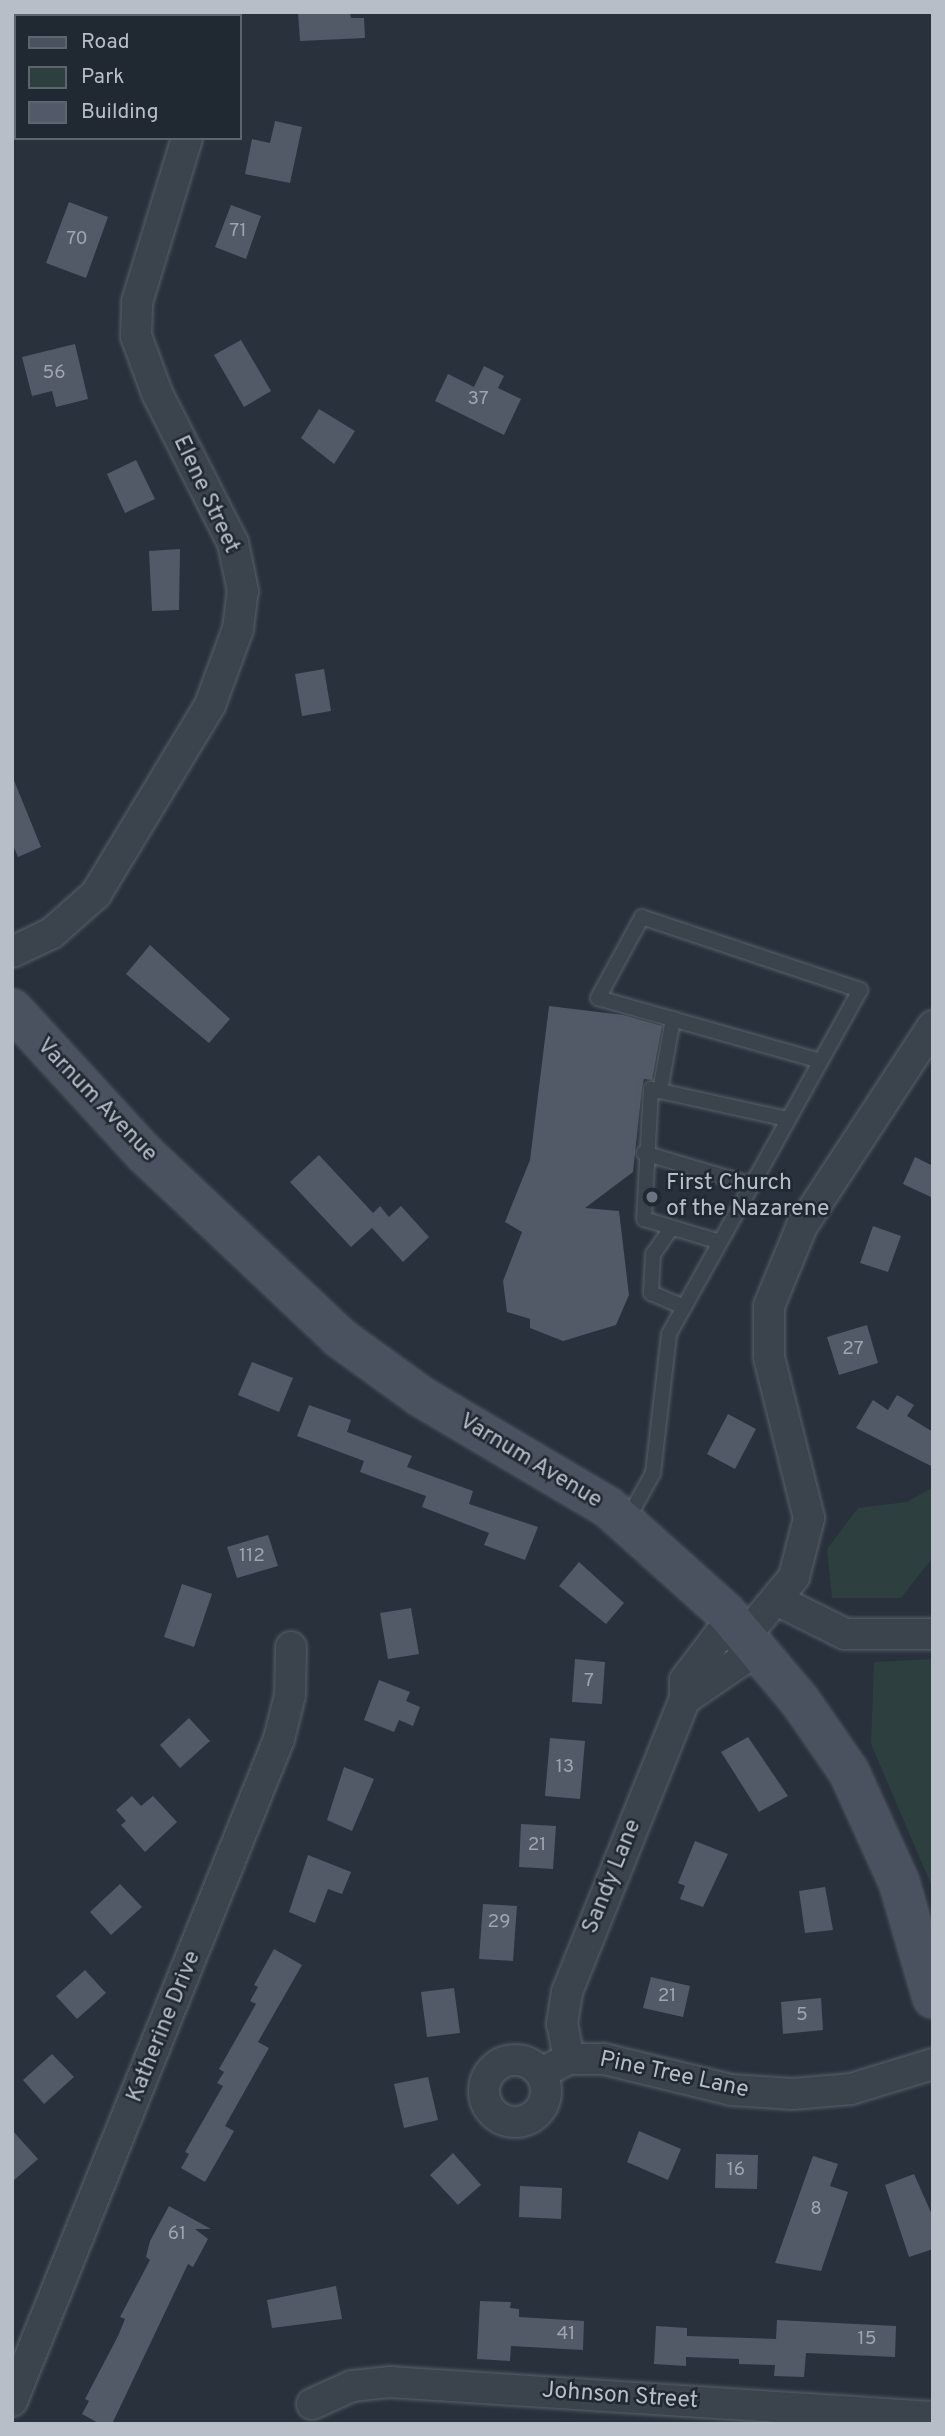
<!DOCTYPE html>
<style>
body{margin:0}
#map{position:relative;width:945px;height:2436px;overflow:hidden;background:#28313c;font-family:Overpass,sans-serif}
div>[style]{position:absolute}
.green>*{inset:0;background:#2d3f3f}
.building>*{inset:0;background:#515a66}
.roads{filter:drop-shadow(0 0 2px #59616a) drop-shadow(0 0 2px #59616a)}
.service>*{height:14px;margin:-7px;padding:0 7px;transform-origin:7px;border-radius:7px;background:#3b434c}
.minor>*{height:30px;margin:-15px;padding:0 15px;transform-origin:15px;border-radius:15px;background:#3b434c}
.minor>.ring{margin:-15px;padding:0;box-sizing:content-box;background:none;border:30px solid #3b434c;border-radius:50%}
.secondary>*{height:38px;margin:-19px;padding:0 19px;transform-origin:19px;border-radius:19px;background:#4a525f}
.dots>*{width:19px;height:19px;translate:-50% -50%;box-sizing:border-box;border:4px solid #202832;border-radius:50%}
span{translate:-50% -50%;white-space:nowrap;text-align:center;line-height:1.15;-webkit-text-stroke:5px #202832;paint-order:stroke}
.number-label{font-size:19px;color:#9ea5af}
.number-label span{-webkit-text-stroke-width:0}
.street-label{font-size:23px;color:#b7bec7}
.poi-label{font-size:23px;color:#b7bec7}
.left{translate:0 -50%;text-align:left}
.frame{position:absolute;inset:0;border:14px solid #b7bec7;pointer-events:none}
.legend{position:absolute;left:14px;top:14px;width:228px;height:126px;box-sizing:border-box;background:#202832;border:2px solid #5c646e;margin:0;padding:9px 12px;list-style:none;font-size:21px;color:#b7bec7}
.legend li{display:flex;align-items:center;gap:14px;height:35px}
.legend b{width:35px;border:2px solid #5c646e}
</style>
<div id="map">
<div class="green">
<i style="clip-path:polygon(933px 1487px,933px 1557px,901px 1598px,832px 1598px,827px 1549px,858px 1508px,907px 1502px)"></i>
<i style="clip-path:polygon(933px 1659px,933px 1889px,871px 1744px,874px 1662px)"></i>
</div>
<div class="building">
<i style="clip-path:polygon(298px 12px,350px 12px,351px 18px,364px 18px,365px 38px,300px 41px)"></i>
<i style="clip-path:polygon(275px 121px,302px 127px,290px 183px,245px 174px,252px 139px,270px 143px)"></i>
<i style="clip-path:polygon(69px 202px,108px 217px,86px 278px,46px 263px)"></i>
<i style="clip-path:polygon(231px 205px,261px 216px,246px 259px,215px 247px)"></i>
<i style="clip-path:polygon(241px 340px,271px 391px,244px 407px,214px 355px)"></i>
<i style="clip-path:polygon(75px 344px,88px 399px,56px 407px,52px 391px,32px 396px,22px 357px)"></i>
<i style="clip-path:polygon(484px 366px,504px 376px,498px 388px,521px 399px,504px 435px,435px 401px,448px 374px,474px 387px)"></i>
<i style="clip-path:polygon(319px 409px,355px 431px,334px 464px,301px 438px)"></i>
<i style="clip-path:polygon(136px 460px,155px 499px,125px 513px,107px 474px)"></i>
<i style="clip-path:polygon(180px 549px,179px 610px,152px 611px,149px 551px)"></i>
<i style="clip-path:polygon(324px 669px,331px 711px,302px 716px,295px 674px)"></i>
<i style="clip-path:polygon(13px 778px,41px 847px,18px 857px,12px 843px)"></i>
<i style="clip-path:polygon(150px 945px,230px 1019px,209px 1043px,126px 974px)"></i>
<i style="clip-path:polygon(549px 1006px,623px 1015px,662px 1026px,652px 1080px,644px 1079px,642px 1088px,633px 1172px,585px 1208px,619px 1211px,629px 1295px,616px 1325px,563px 1341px,530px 1328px,530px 1319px,507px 1312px,503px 1281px,522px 1232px,505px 1222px,530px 1160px)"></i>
<i style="clip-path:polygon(319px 1155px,373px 1213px,380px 1206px,389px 1217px,401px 1206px,429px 1237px,403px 1262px,372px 1228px,351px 1247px,290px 1182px)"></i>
<i style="clip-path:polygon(915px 1157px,933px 1166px,933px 1198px,903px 1184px)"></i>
<i style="clip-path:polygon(873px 1226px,901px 1236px,888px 1272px,860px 1263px)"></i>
<i style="clip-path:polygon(867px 1325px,878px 1363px,839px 1375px,827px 1337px)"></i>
<i style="clip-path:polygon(252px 1362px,293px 1378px,279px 1412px,238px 1395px)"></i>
<i style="clip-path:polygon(897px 1395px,914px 1405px,907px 1416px,933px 1432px,933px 1467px,856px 1428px,873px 1400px,888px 1410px)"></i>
<i style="clip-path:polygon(309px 1405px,351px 1420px,347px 1432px,412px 1456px,407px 1467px,473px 1491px,469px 1504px,538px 1527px,525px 1560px,484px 1545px,489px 1533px,422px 1507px,426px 1496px,360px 1472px,364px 1461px,297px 1436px)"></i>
<i style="clip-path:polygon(728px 1414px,756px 1429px,735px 1469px,707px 1454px)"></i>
<i style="clip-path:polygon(268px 1535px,278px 1566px,237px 1578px,227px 1547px)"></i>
<i style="clip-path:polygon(579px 1562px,624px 1603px,606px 1624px,559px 1586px)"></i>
<i style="clip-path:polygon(182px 1584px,212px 1594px,194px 1647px,164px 1637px)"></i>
<i style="clip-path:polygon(411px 1608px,419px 1654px,388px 1659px,380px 1613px)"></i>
<i style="clip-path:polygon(575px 1659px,605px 1662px,602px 1704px,572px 1702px)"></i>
<i style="clip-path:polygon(379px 1680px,410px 1692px,406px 1701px,420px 1707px,413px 1726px,399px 1720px,394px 1732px,364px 1720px)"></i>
<i style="clip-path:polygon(189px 1718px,210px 1741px,180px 1768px,160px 1745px)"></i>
<i style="clip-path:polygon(748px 1737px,788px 1796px,759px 1812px,721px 1752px)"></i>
<i style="clip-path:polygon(550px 1738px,585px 1741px,580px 1799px,545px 1796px)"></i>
<i style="clip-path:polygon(344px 1767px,374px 1779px,352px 1831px,327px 1820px)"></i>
<i style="clip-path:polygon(132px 1796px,141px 1806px,153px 1796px,177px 1822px,145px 1852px,121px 1825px,126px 1821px,116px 1810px)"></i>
<i style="clip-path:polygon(521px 1824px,556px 1826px,553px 1869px,519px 1867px)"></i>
<i style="clip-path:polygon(695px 1841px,728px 1854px,703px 1907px,680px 1899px,685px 1886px,678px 1883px)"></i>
<i style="clip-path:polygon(308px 1855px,351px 1872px,342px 1894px,328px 1889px,315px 1923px,289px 1912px)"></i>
<i style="clip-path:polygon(120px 1884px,142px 1907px,111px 1935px,90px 1912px)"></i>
<i style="clip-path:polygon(825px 1887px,833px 1930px,805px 1933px,799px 1891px)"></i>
<i style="clip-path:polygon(483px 1904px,517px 1906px,513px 1961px,479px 1959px)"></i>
<i style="clip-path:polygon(274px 1949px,302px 1965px,258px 2042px,269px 2048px,225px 2126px,234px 2131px,205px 2182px,181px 2168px,189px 2154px,185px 2152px,223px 2086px,217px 2083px,224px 2072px,219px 2069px,256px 2004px,250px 2001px,258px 1987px,254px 1985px)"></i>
<i style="clip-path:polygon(85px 1970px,106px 1993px,77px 2019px,56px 1996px)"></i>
<i style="clip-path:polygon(651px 1977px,690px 1986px,683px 2017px,643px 2008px)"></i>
<i style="clip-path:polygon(454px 1988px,460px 2033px,427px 2037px,421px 1992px)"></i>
<i style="clip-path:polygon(821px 1998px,823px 2030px,783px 2034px,781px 2002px)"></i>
<i style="clip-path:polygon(52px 2054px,74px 2077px,44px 2104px,23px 2080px)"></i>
<i style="clip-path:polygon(428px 2077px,438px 2120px,404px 2128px,394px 2084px)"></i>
<i style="clip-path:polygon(12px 2130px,38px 2159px,12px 2182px)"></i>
<i style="clip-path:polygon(639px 2131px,681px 2149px,668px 2180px,627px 2162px)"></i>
<i style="clip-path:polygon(453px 2153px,481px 2185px,458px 2205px,430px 2175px)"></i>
<i style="clip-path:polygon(716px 2154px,758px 2155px,757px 2189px,715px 2188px)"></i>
<i style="clip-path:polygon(813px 2156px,838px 2164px,830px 2186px,848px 2192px,821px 2271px,775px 2263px)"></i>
<i style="clip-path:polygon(914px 2174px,933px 2217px,933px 2249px,909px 2257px,885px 2185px)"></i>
<i style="clip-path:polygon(520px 2186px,562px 2188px,561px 2219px,519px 2217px)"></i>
<i style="clip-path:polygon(169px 2206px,211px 2229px,195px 2229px,208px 2239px,193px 2267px,188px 2264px,112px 2424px,100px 2424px,82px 2414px,89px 2401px,85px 2399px,118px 2336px,125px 2319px,120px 2317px,150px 2260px,146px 2257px,150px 2241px)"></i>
<i style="clip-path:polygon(336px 2286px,342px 2319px,272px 2328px,267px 2300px)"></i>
<i style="clip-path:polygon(480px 2301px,511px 2302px,510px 2308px,519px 2309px,519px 2317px,584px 2321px,583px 2350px,511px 2346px,510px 2361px,477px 2359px)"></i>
<i style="clip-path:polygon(777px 2320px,896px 2326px,895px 2357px,806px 2353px,804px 2377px,774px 2376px,775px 2365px,739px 2364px,739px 2359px,686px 2357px,686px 2366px,654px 2364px,656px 2326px,687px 2328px,687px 2336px,776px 2339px)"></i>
</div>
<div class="roads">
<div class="service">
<i style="left:660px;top:1091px;width:73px;rotate:-79.8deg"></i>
<i style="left:644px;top:1153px;width:113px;rotate:16.5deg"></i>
<i style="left:670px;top:1230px;width:29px;rotate:125deg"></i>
<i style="left:653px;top:1254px;width:39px;rotate:93deg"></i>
<i style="left:651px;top:1293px;width:36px;rotate:23deg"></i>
<i style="left:720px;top:1242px;width:79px;rotate:-163.2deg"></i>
<i style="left:644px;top:1219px;width:130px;rotate:-86.9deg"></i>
<i style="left:651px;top:1089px;width:140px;rotate:12.4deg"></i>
<i style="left:627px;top:1520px;width:54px;rotate:-61deg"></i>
<i style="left:653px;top:1473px;width:140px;rotate:-83.4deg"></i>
<i style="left:669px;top:1334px;width:171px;rotate:-60.9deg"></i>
<i style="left:752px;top:1185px;width:223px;rotate:-61deg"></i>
<i style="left:860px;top:990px;width:230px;rotate:-161.5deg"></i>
<i style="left:642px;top:917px;width:92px;rotate:118.5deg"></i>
<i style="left:598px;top:998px;width:231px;rotate:15.8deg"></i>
</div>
<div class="minor">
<i style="left:12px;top:952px;width:44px;rotate:-25.4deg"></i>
<i style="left:52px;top:933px;width:59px;rotate:-41.6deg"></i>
<i style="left:96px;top:894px;width:221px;rotate:-58.9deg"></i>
<i style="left:210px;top:705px;width:81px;rotate:-69.8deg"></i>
<i style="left:238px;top:629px;width:38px;rotate:-83deg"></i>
<i style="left:243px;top:591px;width:49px;rotate:-101.8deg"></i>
<i style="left:233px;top:543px;width:168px;rotate:-116.9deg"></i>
<i style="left:157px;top:393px;width:61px;rotate:-110.2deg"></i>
<i style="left:136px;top:336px;width:34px;rotate:-88deg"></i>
<i style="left:137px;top:302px;width:171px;rotate:-73deg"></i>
<i style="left:777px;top:1600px;width:76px;rotate:26.6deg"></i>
<i style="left:845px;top:1634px;width:88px"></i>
<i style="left:746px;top:1635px;width:75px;rotate:-50.4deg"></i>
<i style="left:794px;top:1577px;width:61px;rotate:-75.7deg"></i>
<i style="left:809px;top:1518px;width:166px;rotate:-104deg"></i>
<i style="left:769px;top:1357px;width:51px;rotate:-90deg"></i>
<i style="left:769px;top:1306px;width:87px;rotate:-67.6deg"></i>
<i style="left:802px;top:1226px;width:239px;rotate:-56.8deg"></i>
<i style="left:685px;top:1699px;width:69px;rotate:-34.4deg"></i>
<i style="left:742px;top:1660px;width:25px;rotate:-81deg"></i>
<i style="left:569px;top:2059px;width:36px;rotate:-101deg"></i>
<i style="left:562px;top:2024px;width:32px;rotate:-81deg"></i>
<i style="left:567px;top:1992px;width:316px;rotate:-68.1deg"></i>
<i style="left:685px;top:1699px;width:19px;rotate:-90deg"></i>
<i style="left:685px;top:1680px;width:56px;rotate:-52.9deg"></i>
<i style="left:719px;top:1635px;width:27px"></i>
<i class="ring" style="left:484px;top:2060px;width:32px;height:32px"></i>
<i style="left:541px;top:2073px;width:31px;rotate:-27deg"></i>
<i style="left:569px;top:2059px;width:35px"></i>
<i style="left:604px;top:2059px;width:131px;rotate:13.7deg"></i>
<i style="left:731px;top:2090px;width:62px;rotate:3.7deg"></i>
<i style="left:793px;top:2094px;width:58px;rotate:-4.9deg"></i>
<i style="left:851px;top:2089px;width:86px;rotate:-17deg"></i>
<i style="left:12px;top:2401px;width:714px;rotate:-68.03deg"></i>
<i style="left:279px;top:1739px;width:45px;rotate:-76deg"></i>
<i style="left:290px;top:1695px;width:48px;rotate:-88.8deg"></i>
<i style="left:312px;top:2404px;width:44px;rotate:-24.2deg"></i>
<i style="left:352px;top:2386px;width:37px;rotate:-6deg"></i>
<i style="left:389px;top:2382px;width:545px;rotate:3.68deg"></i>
</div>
<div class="secondary">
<i style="left:12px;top:1009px;width:197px;rotate:47.5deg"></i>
<i style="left:145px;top:1154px;width:268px;rotate:43.3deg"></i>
<i style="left:340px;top:1338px;width:99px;rotate:35.9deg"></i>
<i style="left:420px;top:1396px;width:218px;rotate:30.6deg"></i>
<i style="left:608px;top:1507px;width:157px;rotate:41.9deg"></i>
<i style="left:725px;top:1612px;width:116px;rotate:49.9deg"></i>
<i style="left:800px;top:1701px;width:86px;rotate:55.4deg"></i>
<i style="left:849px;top:1772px;width:121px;rotate:65.6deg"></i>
<i style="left:899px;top:1882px;width:121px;rotate:73.7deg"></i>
</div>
</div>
<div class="dots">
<i style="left:652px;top:1197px;background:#6b7280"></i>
</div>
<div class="number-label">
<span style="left:238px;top:232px">71</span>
<span style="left:77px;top:240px">70</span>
<span style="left:54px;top:374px">56</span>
<span style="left:478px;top:400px">37</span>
<span style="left:853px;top:1350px">27</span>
<span style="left:252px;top:1557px">112</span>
<span style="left:589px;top:1682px">7</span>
<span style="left:565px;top:1768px">13</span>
<span style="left:537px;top:1846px">21</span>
<span style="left:499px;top:1923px">29</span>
<span style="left:667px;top:1997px">21</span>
<span style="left:802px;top:2016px">5</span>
<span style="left:736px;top:2171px">16</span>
<span style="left:816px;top:2210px">8</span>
<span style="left:177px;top:2235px">61</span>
<span style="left:566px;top:2335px">41</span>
<span style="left:867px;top:2340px">15</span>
</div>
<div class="street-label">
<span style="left:205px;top:495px;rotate:65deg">Elene Street</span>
<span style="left:96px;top:1101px;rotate:46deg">Varnum Avenue</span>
<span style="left:530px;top:1462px;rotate:31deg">Varnum Avenue</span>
<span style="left:613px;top:1877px;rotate:-68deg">Sandy Lane</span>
<span style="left:165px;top:2027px;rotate:-68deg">Katherine Drive</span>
<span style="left:674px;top:2076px;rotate:12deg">Pine Tree Lane</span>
<span style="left:620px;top:2397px;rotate:4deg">Johnson Street</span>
</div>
<div class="poi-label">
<span class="left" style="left:666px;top:1197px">First Church<br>of the Nazarene</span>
</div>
<div class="frame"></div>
<ul class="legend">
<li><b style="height:9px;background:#4a525f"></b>Road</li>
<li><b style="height:19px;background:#2d3f3f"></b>Park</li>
<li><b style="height:19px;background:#515a66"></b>Building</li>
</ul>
</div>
